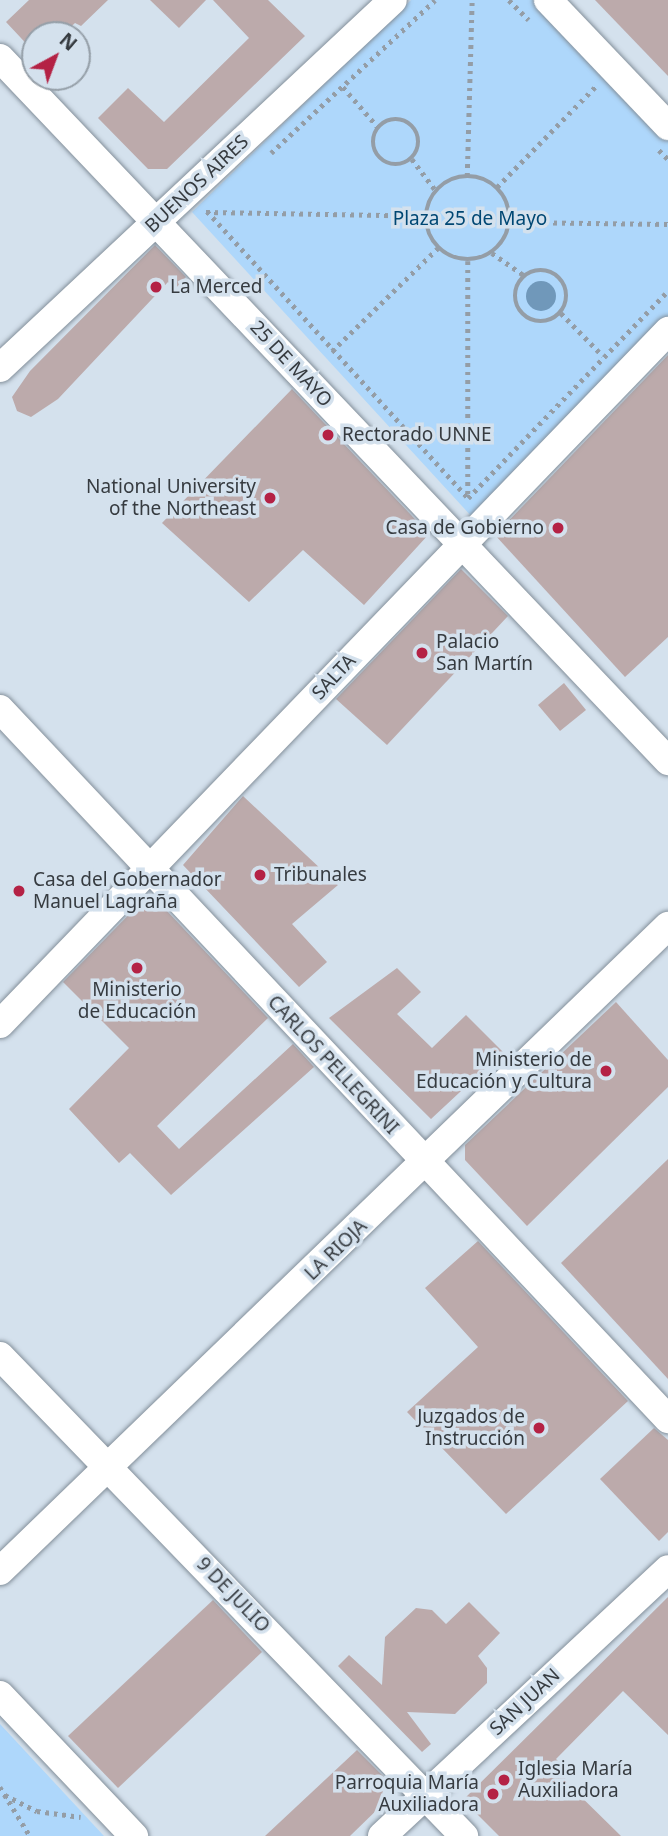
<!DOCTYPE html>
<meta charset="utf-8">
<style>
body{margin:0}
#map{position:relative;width:668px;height:1836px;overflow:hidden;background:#d4e1ed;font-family:"Noto Sans",sans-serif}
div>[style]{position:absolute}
.green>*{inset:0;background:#aed7fb}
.water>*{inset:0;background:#7098ba}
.round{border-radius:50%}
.building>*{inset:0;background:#bcaaab}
.path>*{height:4.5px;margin-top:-2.25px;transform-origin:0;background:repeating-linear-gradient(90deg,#949da6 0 3.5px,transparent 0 8.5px)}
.path>.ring{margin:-2.25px;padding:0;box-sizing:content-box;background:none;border:4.5px solid #949da6;border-radius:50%}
.roads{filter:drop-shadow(0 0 2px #838f9a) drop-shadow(0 0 2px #838f9a)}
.minor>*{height:28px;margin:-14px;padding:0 14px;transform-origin:14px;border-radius:14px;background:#fff}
.dots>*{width:19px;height:19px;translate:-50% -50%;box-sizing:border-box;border:4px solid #d4e1ed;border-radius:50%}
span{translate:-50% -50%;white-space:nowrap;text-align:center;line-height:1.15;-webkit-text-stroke:7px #d4e1ed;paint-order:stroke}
.street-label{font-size:19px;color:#363b40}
.park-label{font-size:19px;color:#004773}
.poi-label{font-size:19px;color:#363b40}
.left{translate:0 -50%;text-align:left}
.right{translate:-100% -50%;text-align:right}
.north{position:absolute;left:21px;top:21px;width:70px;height:70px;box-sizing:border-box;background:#d4e1ed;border:2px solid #959fa8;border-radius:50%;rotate:41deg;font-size:19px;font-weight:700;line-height:28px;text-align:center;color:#363b40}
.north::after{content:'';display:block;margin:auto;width:24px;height:32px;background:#b42245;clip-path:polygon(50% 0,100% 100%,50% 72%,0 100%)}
</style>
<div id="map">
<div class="green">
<i style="clip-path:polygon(411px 0,536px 0,668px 135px,668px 320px,473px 518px,192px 212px)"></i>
<i style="clip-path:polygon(0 1724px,104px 1836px,0 1836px)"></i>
</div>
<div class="water">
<i class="round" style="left:526px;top:281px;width:30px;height:30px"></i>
</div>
<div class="building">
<i style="clip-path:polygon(29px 0,108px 0,81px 26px,75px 23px,62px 35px,35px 35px,35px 53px,6px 22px)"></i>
<i style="clip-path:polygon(150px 0,206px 0,179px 28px)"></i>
<i style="clip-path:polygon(213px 0,268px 0,305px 36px,167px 169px,148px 169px,98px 118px,128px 88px,164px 122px,249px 38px)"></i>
<i style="clip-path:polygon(595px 0,668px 0,668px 76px)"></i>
<i style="clip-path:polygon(155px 245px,186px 277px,175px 289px,168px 282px,58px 399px,31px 417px,17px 411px,12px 397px,30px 371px)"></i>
<i style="clip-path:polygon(668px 355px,668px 637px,625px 677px,495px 535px)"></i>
<i style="clip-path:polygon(292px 389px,429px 534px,364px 605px,303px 550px,249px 602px,162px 523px)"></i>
<i style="clip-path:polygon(461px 569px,508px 616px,387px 745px,336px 699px)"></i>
<i style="clip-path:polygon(564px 683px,586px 710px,560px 731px,538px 705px)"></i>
<i style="clip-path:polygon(243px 796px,338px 885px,292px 924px,327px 962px,299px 987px,183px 865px)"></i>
<i style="clip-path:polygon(150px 893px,268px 1018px,157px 1126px,179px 1149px,293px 1044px,314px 1067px,171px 1195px,130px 1153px,119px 1163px,69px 1109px,129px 1048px,63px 982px)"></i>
<i style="clip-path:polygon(397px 968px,421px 992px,397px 1014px,432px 1048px,466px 1015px,503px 1052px,431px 1119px,329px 1018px)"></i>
<i style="clip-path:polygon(616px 1002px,668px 1060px,668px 1087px,527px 1226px,465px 1160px,465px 1145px)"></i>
<i style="clip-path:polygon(668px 1159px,668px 1379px,561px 1263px)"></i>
<i style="clip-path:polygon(478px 1241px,628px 1401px,506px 1514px,407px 1412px,478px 1347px,425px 1288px)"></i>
<i style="clip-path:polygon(654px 1428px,668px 1440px,668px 1532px,659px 1541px,600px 1479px)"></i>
<i style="clip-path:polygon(668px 1597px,668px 1735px,623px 1691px,556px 1759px,570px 1773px,564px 1780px,621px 1836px,499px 1836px,463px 1800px)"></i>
<i style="clip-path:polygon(213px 1600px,262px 1652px,118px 1788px,68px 1736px)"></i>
<i style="clip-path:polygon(469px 1602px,500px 1633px,478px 1656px,487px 1668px,487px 1683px,455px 1714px,407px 1712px,431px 1744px,422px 1752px,338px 1666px,349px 1655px,382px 1685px,385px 1637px,416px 1608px,432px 1610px,446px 1624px)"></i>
<i style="clip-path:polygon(357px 1750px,384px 1777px,385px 1802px,350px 1836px,265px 1836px)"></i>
</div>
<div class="path">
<i style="left:509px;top:0;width:28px;rotate:45deg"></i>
<i style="left:343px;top:87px;width:53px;rotate:48.8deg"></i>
<i class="ring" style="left:373px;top:119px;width:41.5px;height:41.5px"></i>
<i style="left:659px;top:150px;width:13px;rotate:45deg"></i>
<i style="left:271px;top:153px;width:224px;rotate:-43deg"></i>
<i style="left:412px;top:159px;width:40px;rotate:53deg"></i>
<i class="ring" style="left:426px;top:176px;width:79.5px;height:79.5px"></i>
<i style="left:467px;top:176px;width:176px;rotate:-88.4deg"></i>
<i style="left:497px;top:187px;width:141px;rotate:-45.6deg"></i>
<i style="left:207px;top:211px;width:388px;rotate:47.7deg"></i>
<i style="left:468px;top:498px;width:288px;rotate:-46deg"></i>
<i style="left:206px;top:212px;width:220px;rotate:1deg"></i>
<i style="left:511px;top:222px;width:157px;rotate:0.7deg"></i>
<i style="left:492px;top:253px;width:39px;rotate:35deg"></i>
<i style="left:468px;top:261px;width:237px;rotate:90deg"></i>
<i class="ring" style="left:515px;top:270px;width:47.5px;height:47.5px"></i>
<i style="left:561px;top:313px;width:60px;rotate:45.7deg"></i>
<i style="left:332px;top:351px;width:148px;rotate:-44.2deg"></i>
<i style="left:0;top:1787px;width:57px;rotate:58.5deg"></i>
<i style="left:5px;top:1795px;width:36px;rotate:27deg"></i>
<i style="left:37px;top:1811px;width:44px;rotate:7.8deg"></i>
</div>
<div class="roads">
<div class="minor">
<i style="left:548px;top:0;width:174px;rotate:46.4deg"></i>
<i style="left:0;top:58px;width:970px;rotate:46.46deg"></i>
<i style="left:0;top:368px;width:538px;rotate:-43.12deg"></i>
<i style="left:0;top:709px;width:975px;rotate:46.75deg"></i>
<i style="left:0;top:1024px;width:963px;rotate:-46.05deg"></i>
<i style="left:0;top:1356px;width:668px;rotate:45.97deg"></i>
<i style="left:0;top:1571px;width:929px;rotate:-44deg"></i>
<i style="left:0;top:1695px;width:195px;rotate:46.5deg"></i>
<i style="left:382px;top:1836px;width:391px;rotate:-43deg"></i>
</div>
</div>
<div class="dots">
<i style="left:156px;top:287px;background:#b42245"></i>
<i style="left:328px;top:435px;background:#b42245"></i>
<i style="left:270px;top:498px;background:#b42245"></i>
<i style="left:558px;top:528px;background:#b42245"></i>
<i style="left:422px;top:653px;background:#b42245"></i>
<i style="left:260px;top:875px;background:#b42245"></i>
<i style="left:19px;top:891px;background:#b42245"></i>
<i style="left:137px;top:968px;background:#b42245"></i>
<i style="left:606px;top:1071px;background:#b42245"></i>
<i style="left:539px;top:1428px;background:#b42245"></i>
<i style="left:504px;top:1780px;background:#b42245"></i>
<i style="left:493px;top:1794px;background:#b42245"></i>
</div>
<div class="street-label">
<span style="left:197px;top:184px;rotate:-43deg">BUENOS AIRES</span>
<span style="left:291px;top:364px;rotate:47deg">25 DE MAYO</span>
<span style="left:334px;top:677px;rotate:-47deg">SALTA</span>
<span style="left:333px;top:1065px;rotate:47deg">CARLOS PELLEGRINI</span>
<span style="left:336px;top:1250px;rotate:-44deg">LA RIOJA</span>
<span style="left:233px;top:1595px;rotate:46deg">9 DE JULIO</span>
<span style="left:525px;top:1702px;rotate:-43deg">SAN JUAN</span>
</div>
<div class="park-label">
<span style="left:470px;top:219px">Plaza 25 de Mayo</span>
</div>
<div class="poi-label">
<span class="left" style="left:170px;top:287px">La Merced</span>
<span class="left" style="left:342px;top:435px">Rectorado UNNE</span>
<span class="right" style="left:256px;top:498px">National University<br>of the Northeast</span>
<span class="right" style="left:544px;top:528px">Casa de Gobierno</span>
<span class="left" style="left:436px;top:653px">Palacio<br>San Martín</span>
<span class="left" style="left:274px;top:875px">Tribunales</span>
<span class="left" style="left:33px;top:891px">Casa del Gobernador<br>Manuel Lagraña</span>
<span style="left:137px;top:1001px">Ministerio<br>de Educación</span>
<span class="right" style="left:592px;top:1071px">Ministerio de<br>Educación y Cultura</span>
<span class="right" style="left:525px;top:1428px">Juzgados de<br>Instrucción</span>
<span class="left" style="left:518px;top:1780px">Iglesia María<br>Auxiliadora</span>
<span class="right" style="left:479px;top:1794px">Parroquia María<br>Auxiliadora</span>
</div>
<div class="north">N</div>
</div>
